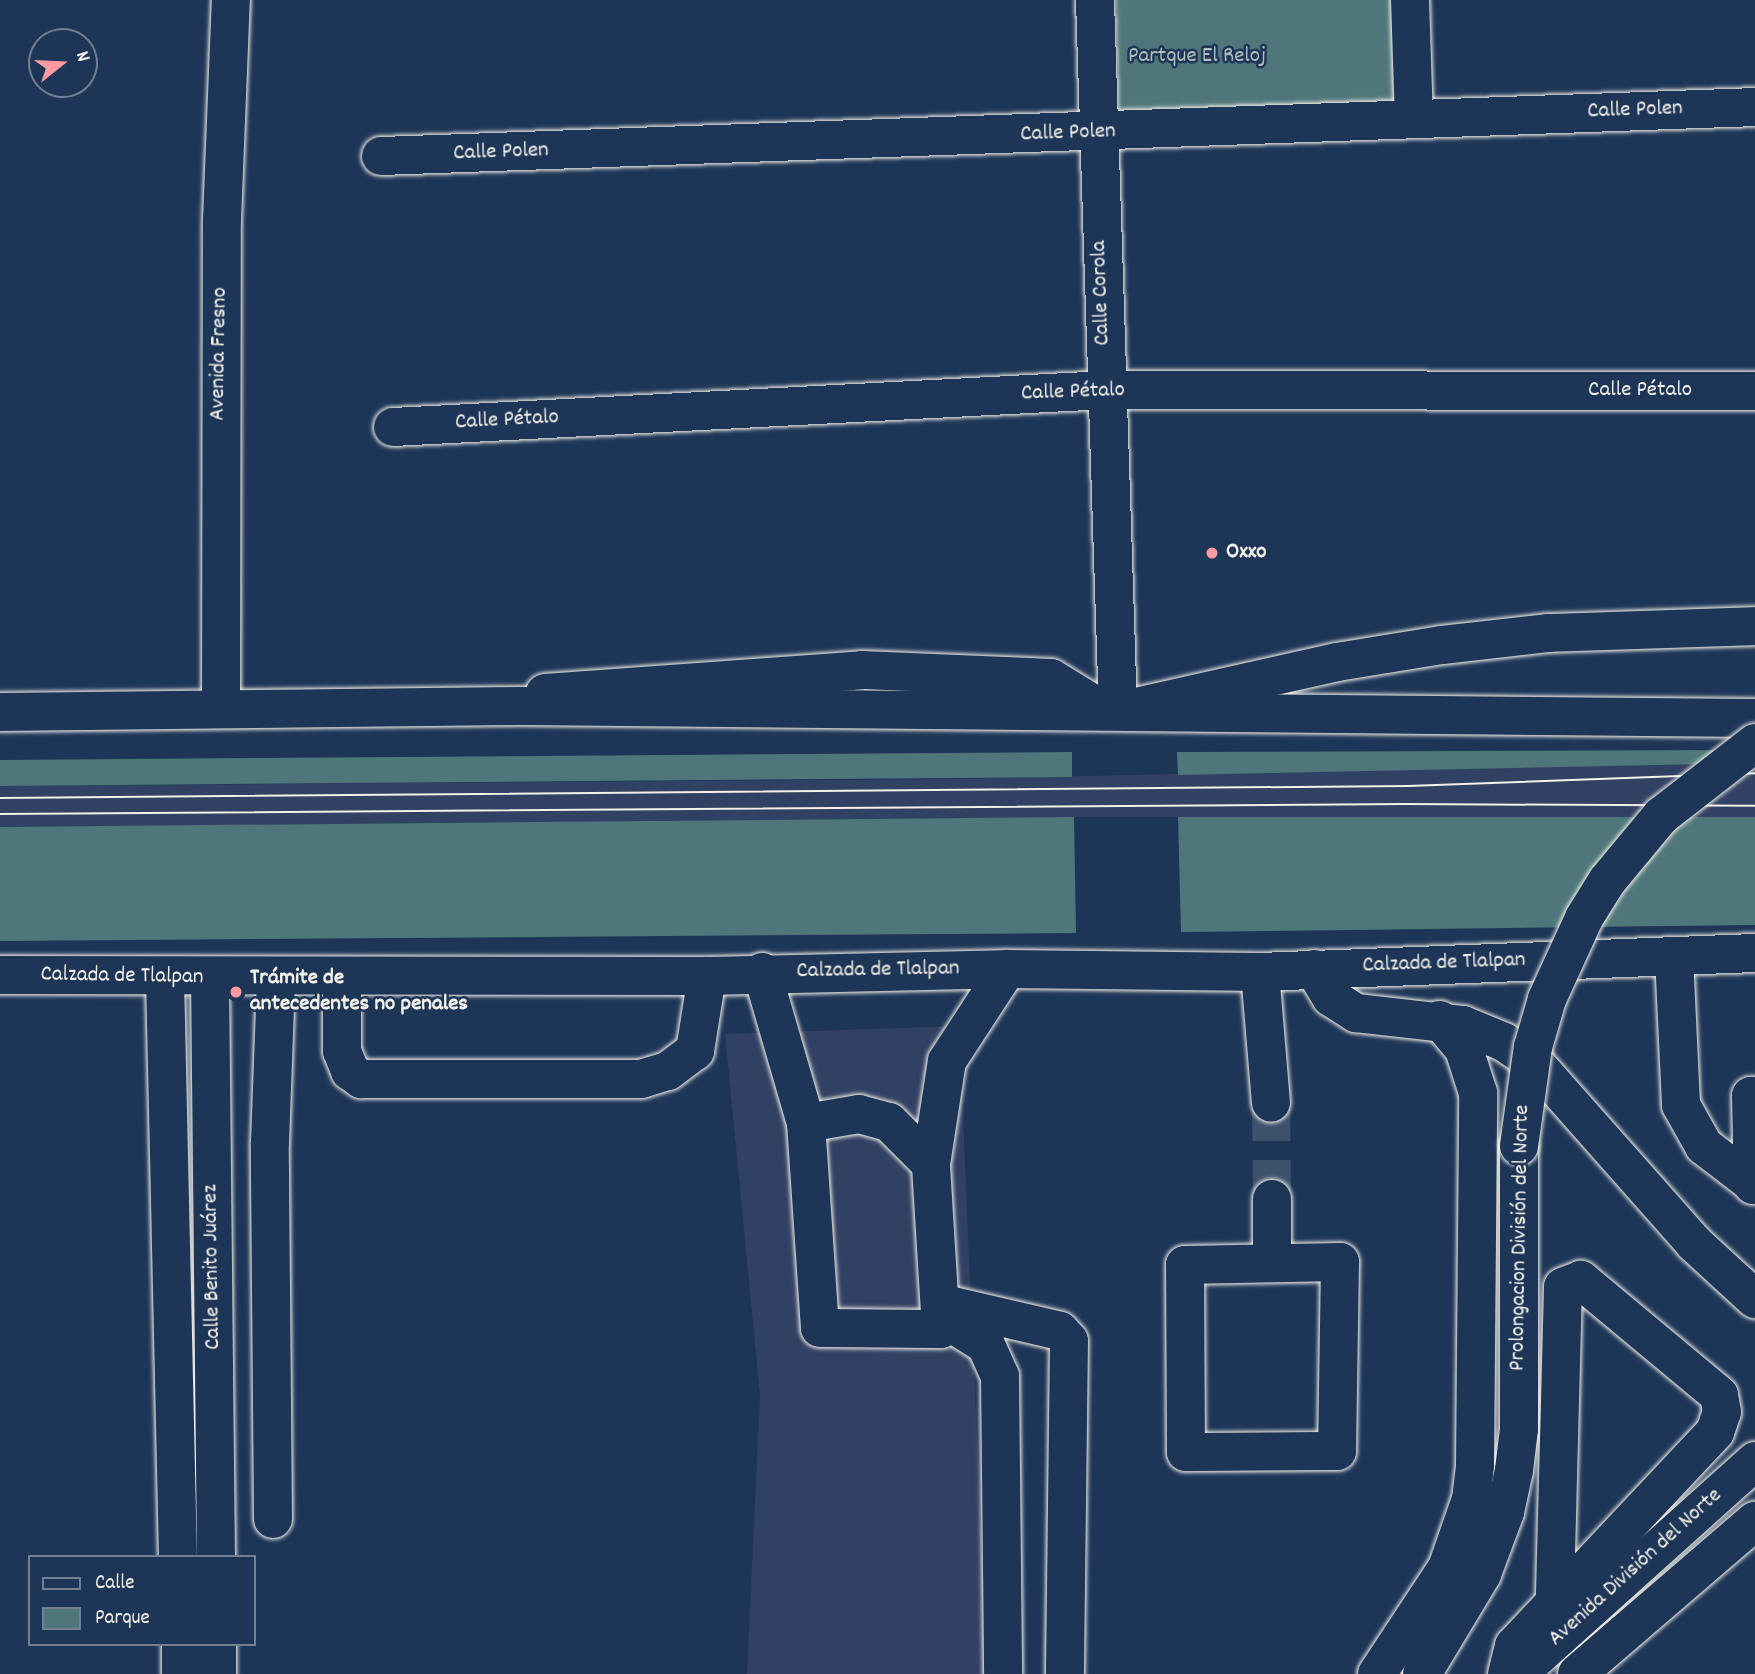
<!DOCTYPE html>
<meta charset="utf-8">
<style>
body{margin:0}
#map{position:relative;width:1755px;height:1674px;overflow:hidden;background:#1d3557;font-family:Dekko,sans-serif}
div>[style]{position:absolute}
.built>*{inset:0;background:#314163}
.green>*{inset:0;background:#4f777b}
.minor-tunnel>*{height:38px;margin-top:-19px;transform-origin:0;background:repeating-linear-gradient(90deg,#3d516d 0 38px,transparent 0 57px)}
.roads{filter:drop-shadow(0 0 2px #f4f1e8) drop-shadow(0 0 2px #f4f1e8)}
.minor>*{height:38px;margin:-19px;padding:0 19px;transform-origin:19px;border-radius:19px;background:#1d3557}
.major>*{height:38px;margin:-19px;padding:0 19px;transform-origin:19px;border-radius:19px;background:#1d3557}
.highway>*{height:38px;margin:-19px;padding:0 19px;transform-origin:19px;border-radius:19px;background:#1d3557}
.tram>*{height:2px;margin:-1px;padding:0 1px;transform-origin:1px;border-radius:1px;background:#f4f1e8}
.bridges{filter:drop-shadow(0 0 2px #f4f1e8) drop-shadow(0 0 2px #f4f1e8)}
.major-bridge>*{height:38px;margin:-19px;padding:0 19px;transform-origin:19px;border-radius:19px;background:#1d3557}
.dots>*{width:19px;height:19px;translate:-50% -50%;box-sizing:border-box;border:4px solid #1d3557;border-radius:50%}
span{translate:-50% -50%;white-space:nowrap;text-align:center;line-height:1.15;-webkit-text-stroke:5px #1d3557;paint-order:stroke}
.park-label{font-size:23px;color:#b2c0bc}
.street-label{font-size:23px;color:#f4f1e8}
.poi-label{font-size:23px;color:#f4f1e8;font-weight:700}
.left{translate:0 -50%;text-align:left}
.legend{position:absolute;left:28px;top:1555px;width:228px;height:91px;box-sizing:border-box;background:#1d3557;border:2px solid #738091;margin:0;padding:9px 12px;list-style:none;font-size:21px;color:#f4f1e8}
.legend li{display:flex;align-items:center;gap:14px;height:35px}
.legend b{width:35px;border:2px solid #738091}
.north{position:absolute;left:28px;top:28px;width:70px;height:70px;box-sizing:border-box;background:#1d3557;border:2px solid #738091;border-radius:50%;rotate:72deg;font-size:19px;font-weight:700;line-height:28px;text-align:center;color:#f4f1e8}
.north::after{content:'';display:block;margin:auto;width:24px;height:32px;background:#ff9aa2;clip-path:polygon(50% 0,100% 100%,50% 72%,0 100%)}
</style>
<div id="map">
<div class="built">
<i style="clip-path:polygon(1633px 763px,1755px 763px,1755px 817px,1101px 817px,0 827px,0 786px,958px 779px)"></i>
<i style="clip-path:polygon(959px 1026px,987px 1674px,747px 1674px,760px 1395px,725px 1034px)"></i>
</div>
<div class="green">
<i style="clip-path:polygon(1116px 0,1397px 0,1400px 109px,1119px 116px)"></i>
<i style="clip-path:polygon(1755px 750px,1755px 763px,1178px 775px,1177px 752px)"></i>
<i style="clip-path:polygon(1072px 752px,1072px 777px,0 786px,0 760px)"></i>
<i style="clip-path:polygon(1074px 817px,1076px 933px,0 941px,0 827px)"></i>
<i style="clip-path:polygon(1178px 817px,1755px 817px,1755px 925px,1181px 932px)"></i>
</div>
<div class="minor-tunnel">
<i style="left:1271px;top:1103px;width:96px;rotate:89.4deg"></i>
</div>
<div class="roads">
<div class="minor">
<i style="left:1095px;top:0;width:711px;rotate:88.15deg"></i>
<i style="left:1118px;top:711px;width:224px;rotate:-12.6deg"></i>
<i style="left:1337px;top:662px;width:106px;rotate:-9.2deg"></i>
<i style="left:1442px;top:645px;width:108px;rotate:-6.4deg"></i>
<i style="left:1549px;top:633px;width:206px;rotate:-1.9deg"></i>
<i style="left:1410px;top:0;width:118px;rotate:88.1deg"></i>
<i style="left:381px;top:156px;width:1375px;rotate:-2.04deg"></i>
<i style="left:393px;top:427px;width:713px;rotate:-2.97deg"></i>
<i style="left:1105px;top:390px;width:650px;rotate:0.09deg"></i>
<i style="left:545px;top:693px;width:318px;rotate:-4.1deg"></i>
<i style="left:862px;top:670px;width:189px;rotate:2.4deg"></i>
<i style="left:1051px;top:678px;width:61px;rotate:31.6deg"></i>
<i style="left:221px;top:709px;width:489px;rotate:-89.9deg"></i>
<i style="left:222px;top:220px;width:220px;rotate:-87.7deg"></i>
<i style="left:1674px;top:956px;width:149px;rotate:87.3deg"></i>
<i style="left:1681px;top:1105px;width:47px;rotate:60.7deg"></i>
<i style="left:1704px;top:1146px;width:64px;rotate:37.4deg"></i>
<i style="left:762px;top:972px;width:157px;rotate:73.8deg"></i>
<i style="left:806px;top:1123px;width:205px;rotate:86.1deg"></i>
<i style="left:820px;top:1328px;width:121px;rotate:0.5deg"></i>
<i style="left:941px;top:1329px;width:165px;rotate:-93.5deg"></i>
<i style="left:931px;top:1164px;width:104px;rotate:-81.2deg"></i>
<i style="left:947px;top:1061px;width:110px;rotate:-56.9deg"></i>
<i style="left:1260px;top:972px;width:131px;rotate:85.2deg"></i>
<i style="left:165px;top:977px;width:580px;rotate:88.72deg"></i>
<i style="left:210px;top:977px;width:580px;rotate:89.41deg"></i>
<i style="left:342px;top:977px;width:74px;rotate:90deg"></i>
<i style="left:342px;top:1051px;width:22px;rotate:68deg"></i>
<i style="left:350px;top:1071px;width:14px;rotate:36deg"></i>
<i style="left:361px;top:1079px;width:280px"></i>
<i style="left:641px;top:1079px;width:28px;rotate:-17deg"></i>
<i style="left:668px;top:1071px;width:34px;rotate:-37deg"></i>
<i style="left:695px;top:1051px;width:76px;rotate:-80.9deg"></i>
<i style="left:806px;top:1123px;width:54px;rotate:-9.6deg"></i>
<i style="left:859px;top:1114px;width:31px;rotate:15deg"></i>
<i style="left:889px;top:1122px;width:59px;rotate:45deg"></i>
<i style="left:1753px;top:1185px;width:89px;rotate:-91.3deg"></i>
<i style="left:1751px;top:1096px;width:4px"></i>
<i style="left:1340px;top:1262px;width:189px;rotate:90.9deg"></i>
<i style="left:1337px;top:1451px;width:151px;rotate:179.6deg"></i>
<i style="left:1186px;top:1452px;width:187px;rotate:-90.3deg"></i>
<i style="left:1185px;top:1265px;width:155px;rotate:-1.1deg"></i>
<i style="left:1272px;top:1263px;width:64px;rotate:-90deg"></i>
<i style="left:940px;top:1303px;width:123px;rotate:13.1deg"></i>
<i style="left:1060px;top:1331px;width:13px;rotate:48deg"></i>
<i style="left:1069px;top:1341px;width:333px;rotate:90.7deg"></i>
<i style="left:940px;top:1316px;width:54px;rotate:32.2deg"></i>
<i style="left:986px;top:1345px;width:34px;rotate:66deg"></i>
<i style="left:1000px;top:1376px;width:298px;rotate:89.4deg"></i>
<i style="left:273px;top:1519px;width:376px;rotate:-90.5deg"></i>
<i style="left:270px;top:1143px;width:166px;rotate:-87.9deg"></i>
<i style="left:181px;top:1644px;width:30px;rotate:90deg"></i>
<i style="left:217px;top:1644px;width:30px;rotate:90deg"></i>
<i style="left:1507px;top:1674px;width:29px;rotate:-76deg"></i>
<i style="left:1514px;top:1646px;width:294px;rotate:-46.8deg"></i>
<i style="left:1715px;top:1432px;width:21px;rotate:-71deg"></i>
<i style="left:1722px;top:1412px;width:17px;rotate:-100deg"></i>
<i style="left:1719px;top:1395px;width:180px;rotate:-140.2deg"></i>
<i style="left:1581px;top:1280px;width:19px;rotate:159deg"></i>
<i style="left:1563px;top:1287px;width:311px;rotate:91.5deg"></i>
</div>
<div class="major">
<i style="left:1422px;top:1674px;width:117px;rotate:-59deg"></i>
<i style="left:1482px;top:1574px;width:66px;rotate:-69.6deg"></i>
<i style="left:1505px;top:1512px;width:43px;rotate:-77.9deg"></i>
<i style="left:1514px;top:1470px;width:41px;rotate:-83deg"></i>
<i style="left:1519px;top:1429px;width:283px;rotate:-90deg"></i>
<i style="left:1518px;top:1674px;width:319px;rotate:-41.9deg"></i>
<i style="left:1577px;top:1674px;width:235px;rotate:-40.7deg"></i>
</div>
<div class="highway">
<i style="left:0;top:712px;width:521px;rotate:-0.66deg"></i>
<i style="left:521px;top:706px;width:1234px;rotate:0.56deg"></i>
<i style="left:1314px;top:969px;width:33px;rotate:59deg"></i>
<i style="left:1331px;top:997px;width:30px;rotate:33deg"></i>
<i style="left:1356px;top:1013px;width:108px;rotate:6.4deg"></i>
<i style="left:1463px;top:1025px;width:44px;rotate:22.5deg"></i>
<i style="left:1504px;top:1042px;width:36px;rotate:34deg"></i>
<i style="left:1534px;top:1062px;width:242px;rotate:48.5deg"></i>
<i style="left:1694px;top:1243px;width:83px;rotate:42.6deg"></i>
<i style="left:0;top:975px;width:707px;rotate:0.08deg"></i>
<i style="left:707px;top:976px;width:300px;rotate:-1.3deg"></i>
<i style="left:1007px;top:969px;width:253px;rotate:0.7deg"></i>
<i style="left:1260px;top:972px;width:495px;rotate:-2.2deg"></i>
<i style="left:1377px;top:1674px;width:127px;rotate:-56.6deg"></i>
<i style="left:1447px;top:1568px;width:73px;rotate:-70.8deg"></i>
<i style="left:1471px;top:1499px;width:34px;rotate:-83deg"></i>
<i style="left:1475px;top:1465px;width:372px;rotate:-89.5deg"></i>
<i style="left:1478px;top:1093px;width:46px;rotate:-107.7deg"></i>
<i style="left:1464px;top:1049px;width:38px;rotate:-130deg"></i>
</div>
</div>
<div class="tram">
<i style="left:0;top:798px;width:1408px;rotate:-0.49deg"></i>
<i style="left:1408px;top:786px;width:347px;rotate:-2.1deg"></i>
<i style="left:0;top:814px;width:1406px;rotate:-0.41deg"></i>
<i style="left:1406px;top:804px;width:349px;rotate:0.3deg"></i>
</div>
<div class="bridges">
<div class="major-bridge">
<i style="left:1519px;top:1146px;width:100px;rotate:-82deg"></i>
<i style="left:1533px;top:1047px;width:50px;rotate:-73.7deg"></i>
<i style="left:1547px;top:999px;width:89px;rotate:-65.4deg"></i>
<i style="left:1584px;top:918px;width:44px;rotate:-58.1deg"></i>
<i style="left:1607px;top:881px;width:85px;rotate:-50.3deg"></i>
<i style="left:1661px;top:816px;width:119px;rotate:-37.8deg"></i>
</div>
</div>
<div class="dots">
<i style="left:1212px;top:553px;background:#ff9aa2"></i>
<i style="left:236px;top:992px;background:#ff9aa2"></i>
</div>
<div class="park-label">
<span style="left:1197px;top:57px">Partque El Reloj</span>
</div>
<div class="street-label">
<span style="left:1635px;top:111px;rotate:-2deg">Calle Polen</span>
<span style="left:1068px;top:134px;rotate:-2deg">Calle Polen</span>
<span style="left:501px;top:153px;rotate:-2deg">Calle Polen</span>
<span style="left:1102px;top:293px;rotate:-92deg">Calle Corola</span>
<span style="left:220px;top:354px;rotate:-89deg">Avenida Fresno</span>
<span style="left:1640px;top:391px">Calle Pétalo</span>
<span style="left:1073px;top:393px;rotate:-2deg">Calle Pétalo</span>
<span style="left:507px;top:421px;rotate:-3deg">Calle Pétalo</span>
<span style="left:1444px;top:964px;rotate:-2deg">Calzada de Tlalpan</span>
<span style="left:878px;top:971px;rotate:-1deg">Calzada de Tlalpan</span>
<span style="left:122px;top:977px;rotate:1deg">Calzada de Tlalpan</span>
<span style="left:1521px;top:1238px;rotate:-89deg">Prolongacion División del Norte</span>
<span style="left:213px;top:1267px;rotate:-91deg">Calle Benito Juárez</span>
<span style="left:1636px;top:1568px;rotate:-42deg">Avenida División del Norte</span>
</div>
<div class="poi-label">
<span class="left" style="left:1226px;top:553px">Oxxo</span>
<span class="left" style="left:250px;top:992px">Trámite de<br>antecedentes no penales</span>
</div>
<ul class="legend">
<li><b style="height:9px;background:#1d3557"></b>Calle</li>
<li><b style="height:19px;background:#4f777b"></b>Parque</li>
</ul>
<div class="north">N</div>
</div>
